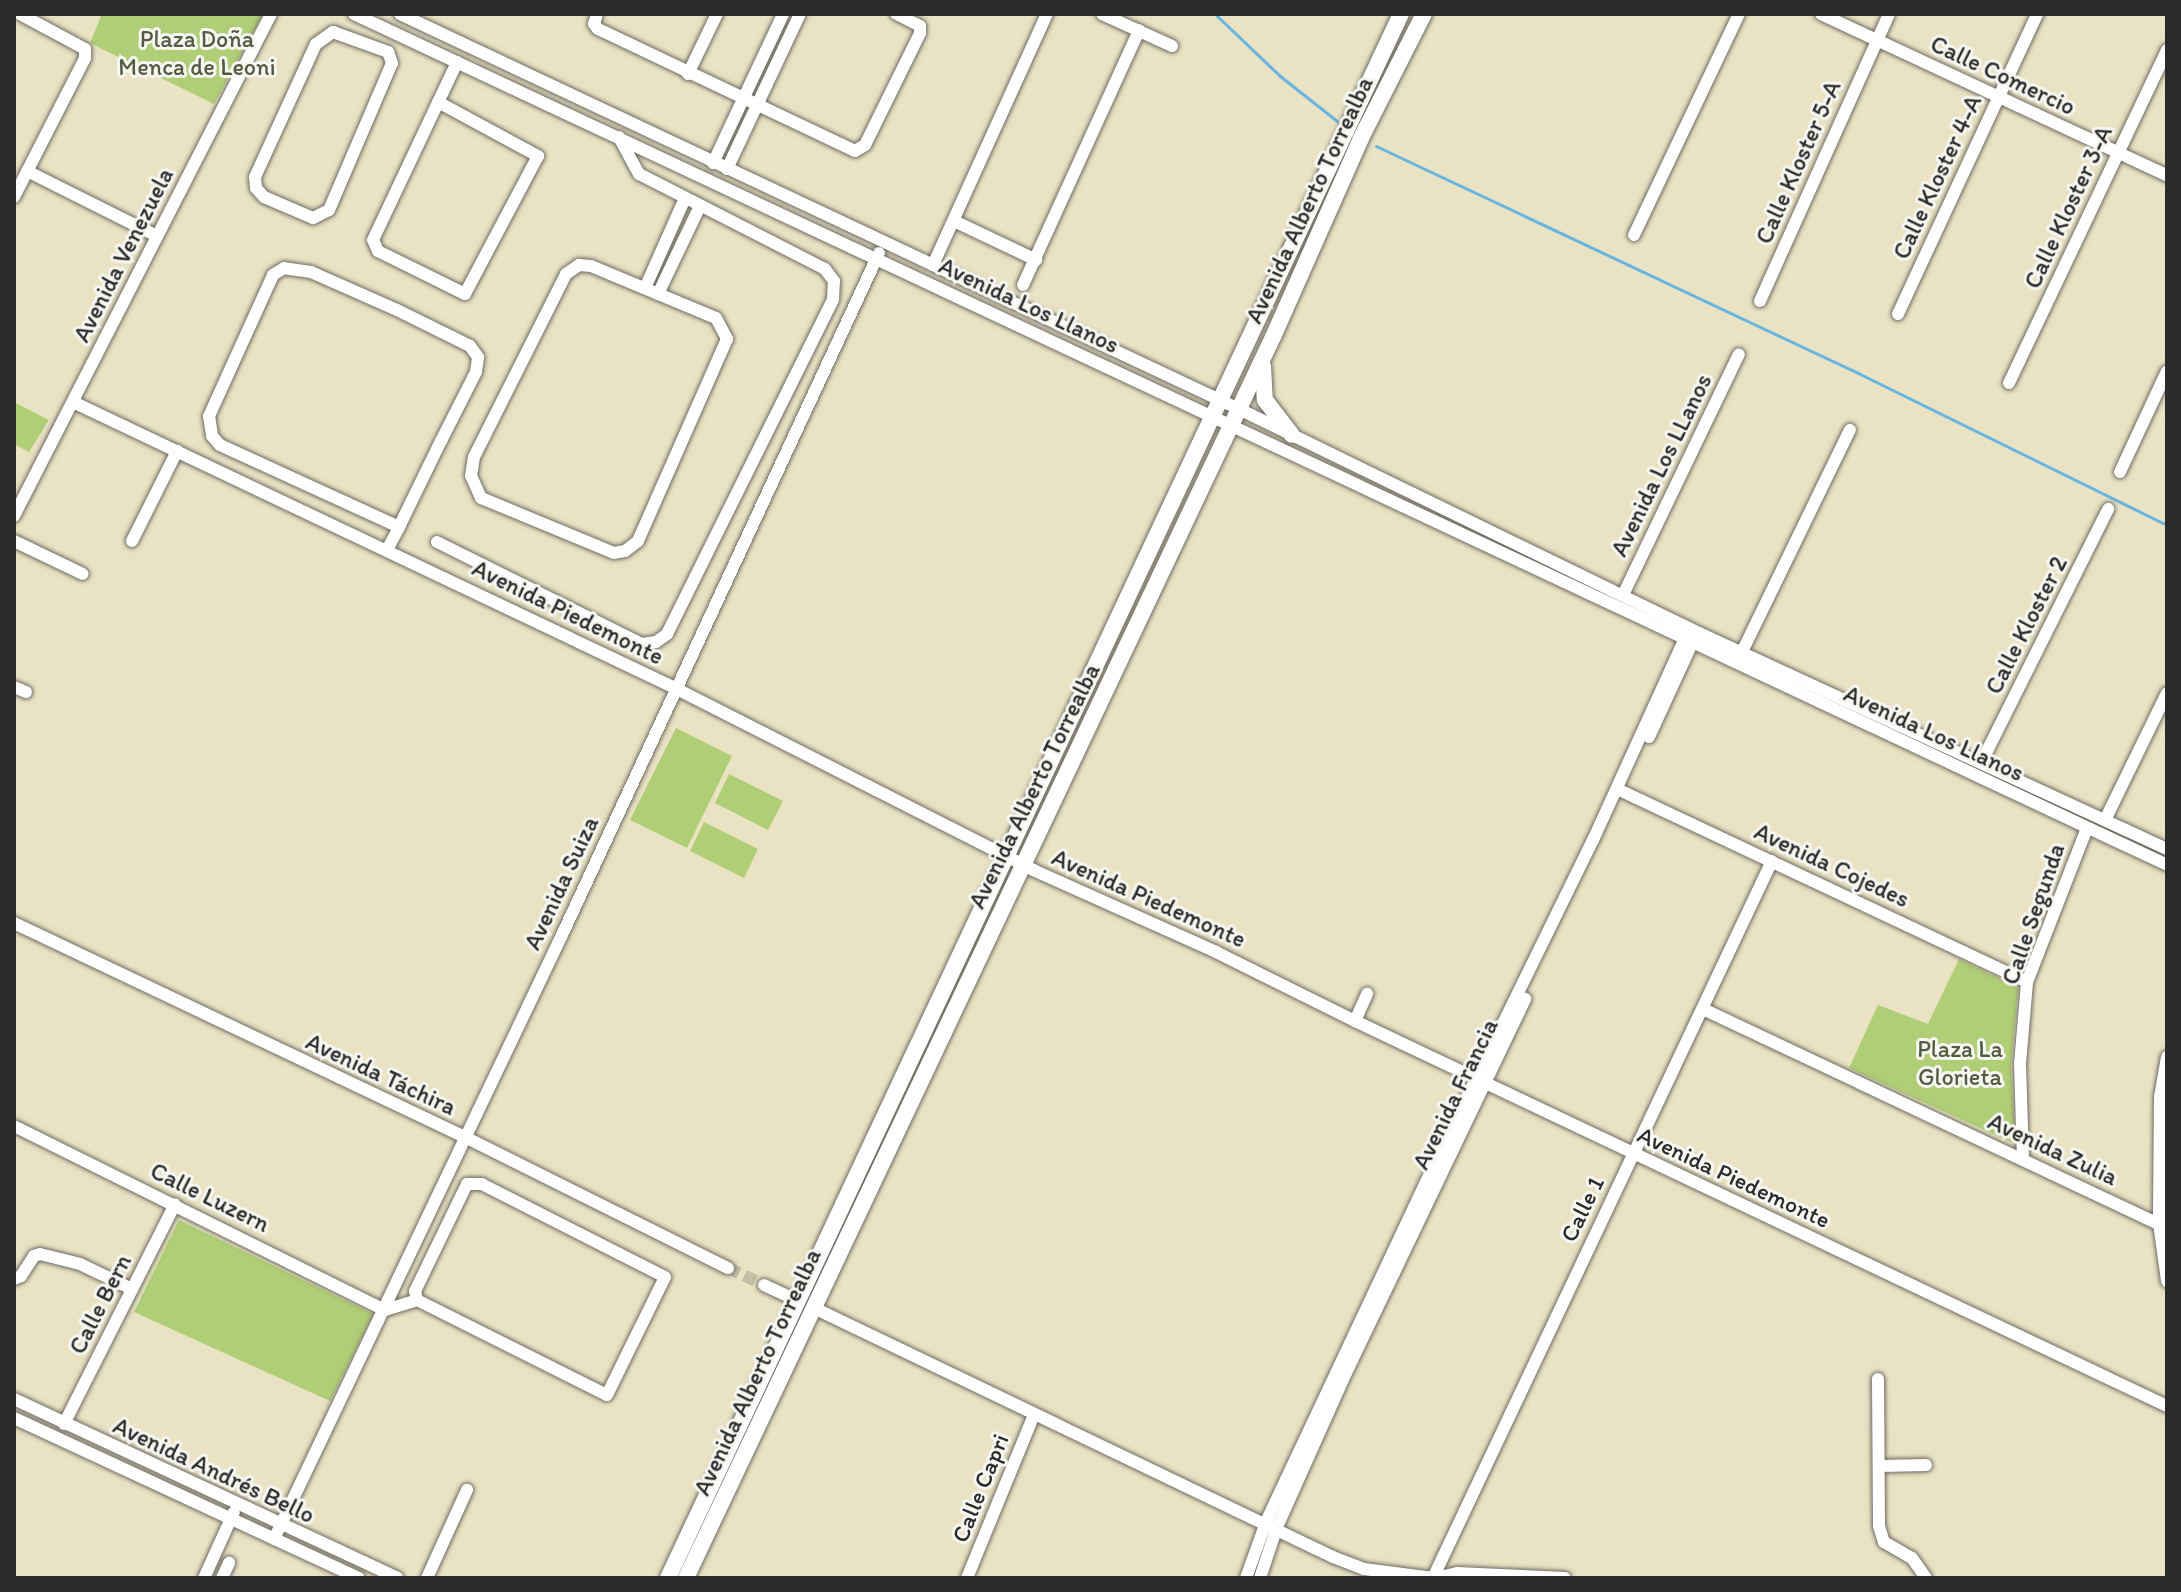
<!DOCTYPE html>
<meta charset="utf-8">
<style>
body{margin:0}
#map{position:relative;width:2181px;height:1592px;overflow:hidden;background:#e9e3c4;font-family:Itim,sans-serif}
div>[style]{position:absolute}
.green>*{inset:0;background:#b0ce75}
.stream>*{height:3px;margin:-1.5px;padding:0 1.5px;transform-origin:1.5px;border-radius:1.5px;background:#67b5e1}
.minor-tunnel>*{height:12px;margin-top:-6px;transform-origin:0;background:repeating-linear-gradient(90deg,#c3bea5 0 12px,transparent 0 18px)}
.roads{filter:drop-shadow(0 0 2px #6e6b61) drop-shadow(0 0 2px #6e6b61)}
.minor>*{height:12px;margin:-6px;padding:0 6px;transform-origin:6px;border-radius:6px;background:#fff}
.major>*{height:16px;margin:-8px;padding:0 8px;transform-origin:8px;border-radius:8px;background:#fff}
span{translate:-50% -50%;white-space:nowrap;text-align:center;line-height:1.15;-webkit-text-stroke:6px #f6f6f2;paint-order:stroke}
.park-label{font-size:24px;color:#535c41}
.street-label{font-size:24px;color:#2b2b2b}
.frame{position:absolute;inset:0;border:16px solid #2b2b2b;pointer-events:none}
</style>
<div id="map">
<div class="green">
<i style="clip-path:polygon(102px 14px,263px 14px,214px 104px,90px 43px)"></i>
<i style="clip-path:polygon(14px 402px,49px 420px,29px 452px,14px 444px)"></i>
<i style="clip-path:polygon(676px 728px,732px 756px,687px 848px,630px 820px)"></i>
<i style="clip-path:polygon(729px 774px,783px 801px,768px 830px,715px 803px)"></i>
<i style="clip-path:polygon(704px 822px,758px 849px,744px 878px,690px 851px)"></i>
<i style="clip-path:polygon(1959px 959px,2018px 988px,2011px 1065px,2015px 1144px,1849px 1068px,1878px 1005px,1928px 1024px)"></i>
<i style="clip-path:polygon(179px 1220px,373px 1314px,330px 1401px,134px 1312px)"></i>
</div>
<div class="stream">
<i style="left:1215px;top:14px;width:90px;rotate:43.6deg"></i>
<i style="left:1280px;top:76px;width:73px;rotate:38.3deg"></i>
<i style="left:1376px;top:146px;width:535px;rotate:25.22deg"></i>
<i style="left:1860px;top:374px;width:342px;rotate:26.2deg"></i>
</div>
<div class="minor-tunnel">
<i style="left:728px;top:1268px;width:40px;rotate:25deg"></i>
</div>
<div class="roads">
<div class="minor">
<i style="left:354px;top:14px;width:2003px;rotate:25.14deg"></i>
<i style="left:400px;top:14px;width:927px;rotate:25.21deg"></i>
<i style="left:1239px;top:409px;width:512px;rotate:25.96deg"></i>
<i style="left:1699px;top:633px;width:515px;rotate:24.78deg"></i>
<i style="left:597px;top:14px;width:10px;rotate:107deg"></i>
<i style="left:594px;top:24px;width:6px;rotate:51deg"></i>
<i style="left:598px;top:29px;width:284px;rotate:25.4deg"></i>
<i style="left:855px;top:151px;width:12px;rotate:-31deg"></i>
<i style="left:865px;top:145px;width:125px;rotate:-63.8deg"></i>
<i style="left:920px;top:33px;width:7px;rotate:-90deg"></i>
<i style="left:920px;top:26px;width:27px;rotate:-153deg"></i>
<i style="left:1102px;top:14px;width:77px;rotate:24.6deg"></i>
<i style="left:1821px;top:14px;width:382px;rotate:25deg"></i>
<i style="left:333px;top:32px;width:59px;rotate:20deg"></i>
<i style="left:388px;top:52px;width:12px;rotate:70deg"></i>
<i style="left:392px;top:63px;width:160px;rotate:113.2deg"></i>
<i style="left:329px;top:210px;width:18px;rotate:153deg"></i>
<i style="left:313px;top:218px;width:53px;rotate:-156.8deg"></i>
<i style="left:264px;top:197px;width:12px;rotate:-132deg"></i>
<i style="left:256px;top:188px;width:11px;rotate:-95deg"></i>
<i style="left:255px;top:177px;width:146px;rotate:-65.4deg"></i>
<i style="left:316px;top:44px;width:21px;rotate:-35deg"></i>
<i style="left:688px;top:74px;width:67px;rotate:-64.2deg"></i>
<i style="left:438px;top:102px;width:114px;rotate:28.4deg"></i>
<i style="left:538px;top:156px;width:156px;rotate:117.9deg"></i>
<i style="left:465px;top:294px;width:97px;rotate:-153.7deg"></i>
<i style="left:378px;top:251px;width:12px;rotate:-114deg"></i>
<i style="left:373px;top:240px;width:197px;rotate:-64.7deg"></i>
<i style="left:713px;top:163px;width:165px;rotate:-64.8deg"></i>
<i style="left:727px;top:169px;width:171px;rotate:-64.8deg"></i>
<i style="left:27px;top:171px;width:145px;rotate:26.6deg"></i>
<i style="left:14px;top:197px;width:156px;rotate:-62.9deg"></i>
<i style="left:85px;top:58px;width:9px;rotate:-90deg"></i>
<i style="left:85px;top:49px;width:74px;rotate:-151.7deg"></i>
<i style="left:954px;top:221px;width:91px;rotate:25.4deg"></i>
<i style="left:1634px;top:235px;width:245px;rotate:-64.6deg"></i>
<i style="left:933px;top:265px;width:276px;rotate:-65.6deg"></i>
<i style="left:591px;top:266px;width:135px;rotate:22.6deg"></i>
<i style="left:716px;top:318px;width:24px;rotate:62deg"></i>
<i style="left:727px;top:339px;width:221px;rotate:113.8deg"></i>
<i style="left:638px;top:541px;width:16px;rotate:142deg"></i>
<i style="left:625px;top:551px;width:11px;rotate:170deg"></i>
<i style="left:614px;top:553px;width:144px;rotate:-157.5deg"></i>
<i style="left:481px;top:498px;width:24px;rotate:-114deg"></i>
<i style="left:471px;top:476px;width:19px;rotate:-81deg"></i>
<i style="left:474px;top:457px;width:205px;rotate:-63.3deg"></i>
<i style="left:566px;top:274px;width:16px;rotate:-35deg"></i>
<i style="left:579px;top:265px;width:12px;rotate:5deg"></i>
<i style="left:1023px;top:285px;width:280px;rotate:-65.5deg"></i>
<i style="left:645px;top:288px;width:98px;rotate:-66deg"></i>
<i style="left:658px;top:294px;width:98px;rotate:-64.5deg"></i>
<i style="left:1760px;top:301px;width:315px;rotate:-65.8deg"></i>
<i style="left:1898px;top:314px;width:331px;rotate:-65.1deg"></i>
<i style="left:2009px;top:383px;width:369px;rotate:-64.6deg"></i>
<i style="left:73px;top:402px;width:666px;rotate:25.41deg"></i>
<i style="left:675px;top:688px;width:402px;rotate:26.9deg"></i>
<i style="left:1033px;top:870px;width:201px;rotate:24.1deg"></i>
<i style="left:1216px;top:952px;width:155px;rotate:26.4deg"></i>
<i style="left:1355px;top:1021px;width:899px;rotate:25.37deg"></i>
<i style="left:2120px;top:472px;width:111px;rotate:-65deg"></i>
<i style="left:14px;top:516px;width:564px;rotate:-62.89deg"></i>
<i style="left:14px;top:541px;width:76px;rotate:25.6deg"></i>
<i style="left:132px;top:541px;width:101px;rotate:-63.4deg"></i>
<i style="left:437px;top:542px;width:229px;rotate:26.5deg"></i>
<i style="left:642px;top:644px;width:14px;rotate:-8deg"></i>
<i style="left:656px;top:642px;width:14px;rotate:-36deg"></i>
<i style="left:667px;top:634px;width:374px;rotate:-63.6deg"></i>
<i style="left:833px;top:299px;width:18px;rotate:-87deg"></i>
<i style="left:834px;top:281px;width:15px;rotate:-127deg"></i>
<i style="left:825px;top:269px;width:209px;rotate:-152.9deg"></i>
<i style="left:639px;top:174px;width:42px;rotate:-118.4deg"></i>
<i style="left:387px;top:550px;width:26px;rotate:-62deg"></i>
<i style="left:399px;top:527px;width:96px;rotate:-64deg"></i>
<i style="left:441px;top:441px;width:77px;rotate:-63.1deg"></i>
<i style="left:476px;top:372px;width:15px;rotate:-82deg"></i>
<i style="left:478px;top:357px;width:14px;rotate:-126deg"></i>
<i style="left:470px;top:346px;width:81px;rotate:-153.7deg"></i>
<i style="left:397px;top:310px;width:94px;rotate:-156.2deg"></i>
<i style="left:311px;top:272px;width:27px;rotate:-172deg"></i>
<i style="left:284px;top:268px;width:13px;rotate:148deg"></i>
<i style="left:273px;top:275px;width:155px;rotate:114.4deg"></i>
<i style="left:209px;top:416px;width:20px;rotate:81deg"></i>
<i style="left:212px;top:436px;width:12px;rotate:48deg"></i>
<i style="left:220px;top:445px;width:197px;rotate:24.6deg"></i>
<i style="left:1623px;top:595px;width:267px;rotate:-64.3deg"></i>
<i style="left:1742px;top:652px;width:247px;rotate:-64.1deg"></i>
<i style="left:14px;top:687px;width:13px;rotate:23deg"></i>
<i style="left:1649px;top:737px;width:110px;rotate:-65.3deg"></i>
<i style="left:1982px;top:761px;width:282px;rotate:-63.4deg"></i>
<i style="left:1617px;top:789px;width:453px;rotate:25.2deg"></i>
<i style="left:2105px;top:820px;width:141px;rotate:-64deg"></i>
<i style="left:14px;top:923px;width:499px;rotate:25.4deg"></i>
<i style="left:465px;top:1137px;width:294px;rotate:26.5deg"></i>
<i style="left:1703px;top:1009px;width:513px;rotate:25.27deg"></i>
<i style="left:1355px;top:1021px;width:30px;rotate:-66deg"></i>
<i style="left:2167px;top:1057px;width:41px;rotate:99.9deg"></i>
<i style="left:2160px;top:1097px;width:126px;rotate:90.5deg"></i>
<i style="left:2159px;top:1223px;width:59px;rotate:82.1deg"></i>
<i style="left:14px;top:1126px;width:414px;rotate:26.4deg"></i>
<i style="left:385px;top:1310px;width:34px;rotate:-17deg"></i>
<i style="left:417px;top:1300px;width:212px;rotate:26.6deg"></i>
<i style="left:607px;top:1395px;width:131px;rotate:-63.8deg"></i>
<i style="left:665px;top:1277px;width:205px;rotate:-153.1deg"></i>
<i style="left:482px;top:1184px;width:15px;rotate:180deg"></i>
<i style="left:467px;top:1184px;width:119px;rotate:115.9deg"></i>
<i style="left:415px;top:1291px;width:9px;rotate:77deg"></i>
<i style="left:2023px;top:1159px;width:95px;rotate:-91.8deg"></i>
<i style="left:2020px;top:1064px;width:82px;rotate:-85.1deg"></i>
<i style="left:2027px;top:982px;width:165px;rotate:-68.7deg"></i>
<i style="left:14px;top:1279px;width:8px;rotate:-23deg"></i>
<i style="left:21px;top:1276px;width:24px;rotate:-57deg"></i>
<i style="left:34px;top:1256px;width:6px;rotate:-18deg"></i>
<i style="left:40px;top:1254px;width:41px;rotate:14deg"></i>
<i style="left:80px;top:1264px;width:58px;rotate:25.7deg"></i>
<i style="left:764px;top:1285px;width:38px;rotate:25deg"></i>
<i style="left:814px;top:1308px;width:576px;rotate:25.63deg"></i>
<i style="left:1333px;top:1557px;width:33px;rotate:21deg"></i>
<i style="left:1364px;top:1569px;width:70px;rotate:7.4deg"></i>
<i style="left:1433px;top:1578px;width:793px;rotate:-64.7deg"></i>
<i style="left:1878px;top:1379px;width:147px;rotate:89.6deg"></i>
<i style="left:1879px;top:1526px;width:17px;rotate:73deg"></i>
<i style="left:1884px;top:1542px;width:32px;rotate:30deg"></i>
<i style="left:1912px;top:1558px;width:24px;rotate:55deg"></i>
<i style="left:14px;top:1399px;width:423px;rotate:25deg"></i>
<i style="left:14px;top:1418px;width:380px;rotate:24.9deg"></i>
<i style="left:64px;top:1424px;width:246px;rotate:-63.2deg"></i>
<i style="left:1879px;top:1466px;width:47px;rotate:-1.2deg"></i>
<i style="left:274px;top:1539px;width:669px;rotate:-64.51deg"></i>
<i style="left:562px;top:935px;width:752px;rotate:-65.07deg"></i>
<i style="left:204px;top:1578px;width:72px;rotate:-65.6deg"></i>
<i style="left:222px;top:1578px;width:17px;rotate:-65deg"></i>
<i style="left:427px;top:1578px;width:97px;rotate:-65.6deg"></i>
<i style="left:967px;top:1578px;width:176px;rotate:-67.7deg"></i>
<i style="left:1246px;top:1578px;width:59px;rotate:-70.3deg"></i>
<i style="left:1266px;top:1522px;width:416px;rotate:-64.8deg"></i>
<i style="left:1443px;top:1146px;width:341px;rotate:-63.9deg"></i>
<i style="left:1593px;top:840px;width:229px;rotate:-65.5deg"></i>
<i style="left:1260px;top:1578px;width:54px;rotate:-71.6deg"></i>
<i style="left:1277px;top:1527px;width:169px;rotate:-65.9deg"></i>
<i style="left:1346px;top:1373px;width:415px;rotate:-64.4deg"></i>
<i style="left:1434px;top:1578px;width:24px;rotate:-12deg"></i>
<i style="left:1457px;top:1573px;width:108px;rotate:2.7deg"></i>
</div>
<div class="major">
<i style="left:1263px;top:366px;width:34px;rotate:87deg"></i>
<i style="left:1265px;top:400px;width:44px;rotate:52.4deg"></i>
<i style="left:668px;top:1578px;width:1727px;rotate:-64.89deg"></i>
<i style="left:686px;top:1578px;width:1373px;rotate:-64.69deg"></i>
<i style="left:1273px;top:337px;width:218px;rotate:-66.1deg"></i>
<i style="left:1361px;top:138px;width:139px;rotate:-63.1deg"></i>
</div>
</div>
<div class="park-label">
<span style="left:197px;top:53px">Plaza Doña<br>Menca de Leoni</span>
<span style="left:1960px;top:1063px">Plaza La<br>Glorieta</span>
</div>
<div class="street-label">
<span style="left:2003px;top:75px;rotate:25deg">Calle Comercio</span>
<span style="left:1798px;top:162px;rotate:-66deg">Calle Kloster 5-A</span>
<span style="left:1937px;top:177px;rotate:-65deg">Calle Kloster 4-A</span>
<span style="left:1309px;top:200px;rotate:-65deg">Avenida Alberto Torrealba</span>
<span style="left:2068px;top:207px;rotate:-65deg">Calle Kloster 3-A</span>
<span style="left:123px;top:255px;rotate:-63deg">Avenida Venezuela</span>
<span style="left:1029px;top:305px;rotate:25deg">Avenida Los Llanos</span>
<span style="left:1661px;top:465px;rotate:-64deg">Avenida Los LLanos</span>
<span style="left:568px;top:612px;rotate:26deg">Avenida Piedemonte</span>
<span style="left:2026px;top:625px;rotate:-63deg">Calle Kloster 2</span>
<span style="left:1934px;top:733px;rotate:25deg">Avenida Los Llanos</span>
<span style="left:1034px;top:786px;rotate:-64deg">Avenida Alberto Torrealba</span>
<span style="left:1832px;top:865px;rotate:25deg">Avenida Cojedes</span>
<span style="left:561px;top:883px;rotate:-65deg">Avenida Suiza</span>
<span style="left:1149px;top:898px;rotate:24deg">Avenida Piedemonte</span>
<span style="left:2033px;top:914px;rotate:-71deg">Calle Segunda</span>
<span style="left:381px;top:1074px;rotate:25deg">Avenida Táchira</span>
<span style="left:1455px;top:1094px;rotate:-64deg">Avenida Francia</span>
<span style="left:2053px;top:1149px;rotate:25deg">Avenida Zulia</span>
<span style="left:1734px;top:1177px;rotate:25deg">Avenida Piedemonte</span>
<span style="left:210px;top:1197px;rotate:26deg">Calle Luzern</span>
<span style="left:1582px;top:1209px;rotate:-64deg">Calle 1</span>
<span style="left:100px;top:1304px;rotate:-63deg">Calle Bern</span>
<span style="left:757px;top:1372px;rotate:-65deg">Avenida Alberto Torrealba</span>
<span style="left:214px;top:1470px;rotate:25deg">Avenida Andrés Bello</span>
<span style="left:980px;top:1488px;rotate:-68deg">Calle Capri</span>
</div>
<div class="frame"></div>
</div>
